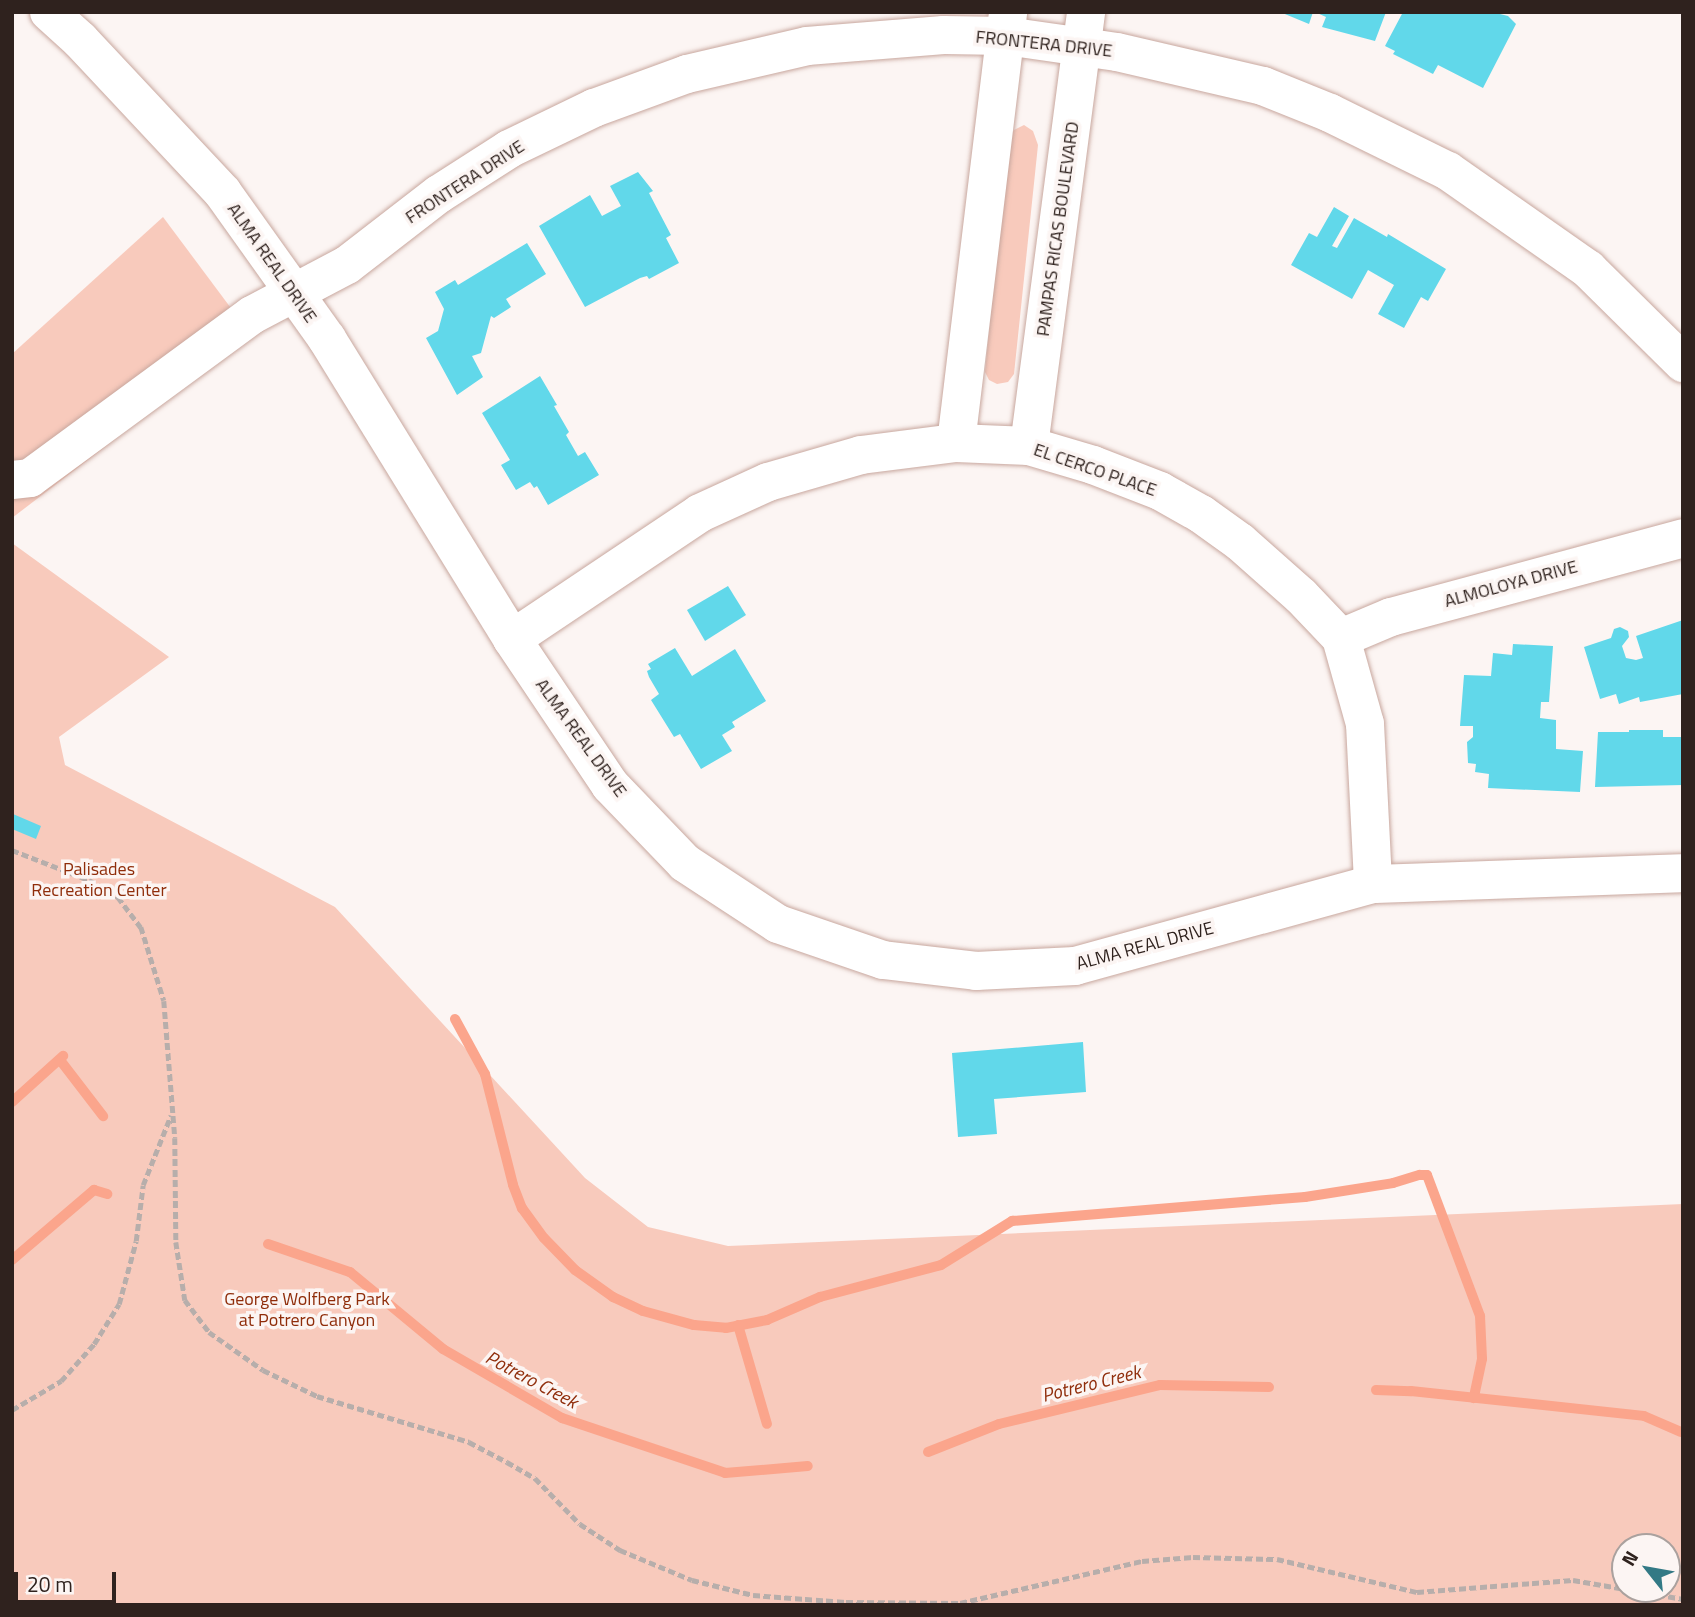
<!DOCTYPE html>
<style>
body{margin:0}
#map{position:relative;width:1695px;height:1617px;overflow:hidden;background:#fcf5f3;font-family:"Titillium Web",sans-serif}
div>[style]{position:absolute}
.green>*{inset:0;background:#f8cabc}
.stream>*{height:10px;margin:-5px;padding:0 5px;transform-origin:5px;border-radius:5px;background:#fba58c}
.building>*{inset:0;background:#61d8ea}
.path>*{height:4.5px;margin-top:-2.25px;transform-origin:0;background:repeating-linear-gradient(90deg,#b7aeab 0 7px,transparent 0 10.5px)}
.roads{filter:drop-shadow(0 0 2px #c8a79e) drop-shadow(0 0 2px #c8a79e)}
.minor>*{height:38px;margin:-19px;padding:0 19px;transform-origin:19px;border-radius:19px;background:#fff}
span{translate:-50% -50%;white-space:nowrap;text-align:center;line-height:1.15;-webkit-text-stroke:7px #fcf5f3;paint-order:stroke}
.street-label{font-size:18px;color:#2f221e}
.park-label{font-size:18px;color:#8f2d0a}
.water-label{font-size:19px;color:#902e0c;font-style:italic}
.frame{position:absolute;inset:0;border:14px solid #2f221e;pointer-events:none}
.north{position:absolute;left:1611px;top:1533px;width:70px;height:70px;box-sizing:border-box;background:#fcf5f3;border:2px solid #aaa19e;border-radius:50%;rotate:301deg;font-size:19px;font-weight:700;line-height:28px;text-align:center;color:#2f221e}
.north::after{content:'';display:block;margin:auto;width:24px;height:32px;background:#337985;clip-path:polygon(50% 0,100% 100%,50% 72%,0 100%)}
.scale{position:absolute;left:14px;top:1572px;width:102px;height:32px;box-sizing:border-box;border:4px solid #2f221e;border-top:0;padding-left:9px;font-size:21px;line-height:24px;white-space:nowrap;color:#2f221e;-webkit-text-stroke:5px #fcf5f3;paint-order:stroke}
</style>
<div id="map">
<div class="green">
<i style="clip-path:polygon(1024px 125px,1033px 131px,1038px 145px,1014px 374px,1008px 382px,997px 384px,989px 380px,985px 372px,1008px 139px,1014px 130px)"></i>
<i style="clip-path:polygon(163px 217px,251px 335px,12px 518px,12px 354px)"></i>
<i style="clip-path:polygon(evenodd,12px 543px,169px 657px,59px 737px,65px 765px,335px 907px,585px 1178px,648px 1227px,728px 1246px,1683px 1204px,1683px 1605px,12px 1605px,12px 543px,1625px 1547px,1667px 1547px,1667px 1589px,1625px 1589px,1625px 1547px)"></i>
</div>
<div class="stream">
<i style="left:455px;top:1019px;width:63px;rotate:61.4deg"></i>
<i style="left:485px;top:1074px;width:114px;rotate:75.8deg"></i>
<i style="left:513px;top:1185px;width:25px;rotate:69deg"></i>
<i style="left:522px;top:1208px;width:37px;rotate:54deg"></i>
<i style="left:544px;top:1238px;width:45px;rotate:45.9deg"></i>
<i style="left:575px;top:1270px;width:47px;rotate:35.4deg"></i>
<i style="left:613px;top:1297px;width:33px;rotate:25deg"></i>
<i style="left:643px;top:1311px;width:53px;rotate:15.4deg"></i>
<i style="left:694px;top:1325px;width:32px;rotate:5deg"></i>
<i style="left:726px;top:1328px;width:42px;rotate:-11deg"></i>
<i style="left:767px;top:1320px;width:58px;rotate:-23.5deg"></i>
<i style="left:820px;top:1297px;width:125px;rotate:-14.8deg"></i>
<i style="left:941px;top:1265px;width:84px;rotate:-31.8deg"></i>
<i style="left:1012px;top:1221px;width:294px;rotate:-4.7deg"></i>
<i style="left:1305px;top:1197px;width:89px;rotate:-9deg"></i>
<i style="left:1393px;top:1183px;width:28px;rotate:-17deg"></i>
<i style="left:1420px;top:1175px;width:7px"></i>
<i style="left:1427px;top:1175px;width:151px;rotate:69.4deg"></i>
<i style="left:1480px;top:1316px;width:43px;rotate:87.3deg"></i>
<i style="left:1482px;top:1359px;width:40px;rotate:102deg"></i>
<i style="left:60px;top:1060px;width:71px;rotate:52.5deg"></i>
<i style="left:12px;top:1102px;width:69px;rotate:-42deg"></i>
<i style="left:268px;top:1244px;width:87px;rotate:18.9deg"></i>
<i style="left:350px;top:1272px;width:121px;rotate:39.6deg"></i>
<i style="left:443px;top:1349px;width:138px;rotate:30.1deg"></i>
<i style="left:562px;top:1418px;width:172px;rotate:18.6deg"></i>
<i style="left:725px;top:1473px;width:83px;rotate:-4.8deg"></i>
<i style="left:12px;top:1260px;width:108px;rotate:-40.5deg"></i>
<i style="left:94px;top:1190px;width:14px;rotate:17deg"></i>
<i style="left:738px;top:1325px;width:103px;rotate:73.7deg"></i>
<i style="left:1376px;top:1390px;width:35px;rotate:2deg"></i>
<i style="left:1411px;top:1391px;width:234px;rotate:6.1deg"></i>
<i style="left:1644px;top:1416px;width:40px;rotate:23.4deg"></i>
<i style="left:928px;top:1452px;width:76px;rotate:-21.5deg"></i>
<i style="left:999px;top:1424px;width:166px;rotate:-13.6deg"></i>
<i style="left:1160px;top:1385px;width:109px;rotate:1.1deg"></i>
</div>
<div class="building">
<i style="clip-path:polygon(1280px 12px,1313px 12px,1309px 24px)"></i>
<i style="clip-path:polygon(1315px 12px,1386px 12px,1375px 41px,1322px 27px,1326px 17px)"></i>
<i style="clip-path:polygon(1403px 12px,1492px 12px,1508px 16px,1516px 24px,1483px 88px,1438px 65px,1433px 74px,1393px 54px,1395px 51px,1385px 46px)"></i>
<i style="clip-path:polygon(638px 172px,653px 191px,649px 193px,671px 235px,666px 238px,679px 263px,649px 279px,647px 276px,640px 278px,585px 307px,539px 226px,590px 195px,602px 216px,621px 206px,610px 186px)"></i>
<i style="clip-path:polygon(1334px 207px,1349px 216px,1332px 246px,1337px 248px,1354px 218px,1387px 237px,1388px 234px,1446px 269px,1428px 301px,1421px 297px,1404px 328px,1378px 314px,1394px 285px,1368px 270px,1352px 299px,1291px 265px,1309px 233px,1317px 237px)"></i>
<i style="clip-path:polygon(527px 243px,546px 274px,506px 299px,511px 307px,494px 318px,491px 316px,481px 353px,472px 356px,483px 377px,457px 395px,426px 338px,438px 331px,444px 309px,435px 292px,455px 280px,458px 285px)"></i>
<i style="clip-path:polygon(540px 376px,557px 405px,554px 406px,569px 432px,566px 435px,578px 456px,585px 452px,599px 475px,548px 505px,537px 486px,534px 488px,530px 482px,516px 490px,501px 465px,510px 460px,482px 413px)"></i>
<i style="clip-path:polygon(728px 586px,746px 615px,705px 641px,687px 610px)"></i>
<i style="clip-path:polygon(1683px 620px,1683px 694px,1640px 702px,1639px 697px,1619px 704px,1616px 694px,1600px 699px,1584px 647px,1611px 638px,1614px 629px,1620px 627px,1628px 631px,1629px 637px,1622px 646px,1626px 658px,1636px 660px,1643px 658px,1636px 636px)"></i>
<i style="clip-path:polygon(1513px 644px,1553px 646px,1549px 702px,1541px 702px,1540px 718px,1556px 720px,1556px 749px,1583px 751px,1580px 792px,1488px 788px,1489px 774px,1475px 772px,1476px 764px,1468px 763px,1467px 742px,1473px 737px,1473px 726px,1460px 726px,1464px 675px,1491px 676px,1493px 653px,1512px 655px)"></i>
<i style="clip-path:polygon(675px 648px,692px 676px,735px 649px,766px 701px,732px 722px,735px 727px,722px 735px,732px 751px,701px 769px,680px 734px,674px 737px,651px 700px,659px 694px,649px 677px,647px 671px,651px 669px,648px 664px)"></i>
<i style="clip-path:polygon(1629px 730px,1663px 730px,1663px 737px,1683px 737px,1683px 785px,1595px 787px,1598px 732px,1629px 732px)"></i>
<i style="clip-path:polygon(13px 814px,41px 826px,36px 839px,12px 829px)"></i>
<i style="clip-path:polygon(1083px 1042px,1086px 1092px,994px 1099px,997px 1134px,958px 1137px,952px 1053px)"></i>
</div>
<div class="path">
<i style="left:12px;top:850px;width:83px;rotate:21.3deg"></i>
<i style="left:89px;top:880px;width:34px;rotate:30deg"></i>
<i style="left:118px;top:897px;width:38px;rotate:53deg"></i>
<i style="left:141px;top:927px;width:77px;rotate:72.7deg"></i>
<i style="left:164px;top:1001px;width:137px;rotate:85.4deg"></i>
<i style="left:175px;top:1138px;width:104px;rotate:89.4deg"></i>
<i style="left:176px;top:1242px;width:59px;rotate:81.2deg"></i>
<i style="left:185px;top:1300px;width:40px;rotate:53deg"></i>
<i style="left:209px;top:1332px;width:66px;rotate:35.1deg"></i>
<i style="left:263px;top:1370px;width:60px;rotate:25.7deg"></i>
<i style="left:317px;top:1396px;width:159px;rotate:16.8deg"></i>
<i style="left:469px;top:1442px;width:43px;rotate:27.8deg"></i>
<i style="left:507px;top:1462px;width:32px;rotate:30deg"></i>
<i style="left:535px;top:1478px;width:64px;rotate:45.6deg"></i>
<i style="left:580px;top:1524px;width:48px;rotate:33deg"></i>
<i style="left:620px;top:1550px;width:78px;rotate:22.6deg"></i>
<i style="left:692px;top:1580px;width:63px;rotate:13.8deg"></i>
<i style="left:753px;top:1595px;width:93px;rotate:4.3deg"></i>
<i style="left:846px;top:1602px;width:114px;rotate:0.5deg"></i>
<i style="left:960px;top:1603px;width:187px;rotate:-13deg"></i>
<i style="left:1142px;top:1561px;width:51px;rotate:-4.5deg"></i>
<i style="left:1193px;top:1557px;width:84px;rotate:1.4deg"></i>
<i style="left:1277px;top:1559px;width:144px;rotate:13.3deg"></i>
<i style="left:1417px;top:1592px;width:156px;rotate:-4.4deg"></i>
<i style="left:1573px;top:1580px;width:53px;rotate:9.8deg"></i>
<i style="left:12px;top:1410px;width:57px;rotate:-30.6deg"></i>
<i style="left:61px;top:1381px;width:50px;rotate:-48.3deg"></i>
<i style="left:94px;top:1344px;width:47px;rotate:-58deg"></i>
<i style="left:119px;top:1304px;width:65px;rotate:-74.9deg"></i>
<i style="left:136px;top:1241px;width:56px;rotate:-82.9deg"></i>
<i style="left:143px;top:1185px;width:75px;rotate:-68.2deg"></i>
<i style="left:1627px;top:1589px;width:57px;rotate:10.1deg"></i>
</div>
<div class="roads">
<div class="minor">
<i style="left:49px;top:12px;width:42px;rotate:42.1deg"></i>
<i style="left:80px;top:40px;width:209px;rotate:46.9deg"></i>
<i style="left:223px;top:193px;width:179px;rotate:54.5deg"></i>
<i style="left:327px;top:339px;width:352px;rotate:58.3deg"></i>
<i style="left:512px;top:639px;width:176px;rotate:56.1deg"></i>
<i style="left:610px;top:785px;width:108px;rotate:46.1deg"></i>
<i style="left:685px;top:863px;width:111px;rotate:33.3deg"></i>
<i style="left:778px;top:924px;width:111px;rotate:18.9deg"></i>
<i style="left:883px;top:960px;width:94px;rotate:6.7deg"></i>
<i style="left:976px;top:971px;width:99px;rotate:-2.9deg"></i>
<i style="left:1075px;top:966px;width:309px;rotate:-15.4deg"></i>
<i style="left:1373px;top:884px;width:310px;rotate:-2deg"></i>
<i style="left:956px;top:443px;width:434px;rotate:-83.1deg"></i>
<i style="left:1029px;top:446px;width:438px;rotate:-82.5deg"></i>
<i style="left:12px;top:480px;width:18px;rotate:-6deg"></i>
<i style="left:30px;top:478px;width:275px;rotate:-36.3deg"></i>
<i style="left:252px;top:315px;width:107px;rotate:-27.8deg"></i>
<i style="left:347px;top:265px;width:116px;rotate:-37.7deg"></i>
<i style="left:439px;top:194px;width:83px;rotate:-32.7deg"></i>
<i style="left:509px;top:149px;width:94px;rotate:-25.8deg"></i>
<i style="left:594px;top:108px;width:99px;rotate:-20.1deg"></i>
<i style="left:687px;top:74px;width:123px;rotate:-13.1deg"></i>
<i style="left:807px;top:46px;width:137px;rotate:-4.6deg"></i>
<i style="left:944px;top:35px;width:62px;rotate:0.9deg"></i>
<i style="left:1006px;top:36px;width:112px;rotate:8.2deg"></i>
<i style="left:1117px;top:52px;width:150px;rotate:13.1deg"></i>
<i style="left:1263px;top:86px;width:72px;rotate:21.9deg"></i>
<i style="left:1330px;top:113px;width:131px;rotate:26.2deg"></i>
<i style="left:1448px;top:171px;width:171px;rotate:35deg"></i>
<i style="left:1588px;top:269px;width:134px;rotate:44.7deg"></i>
<i style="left:1341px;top:638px;width:54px;rotate:-22.8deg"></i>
<i style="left:1391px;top:617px;width:302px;rotate:-15.1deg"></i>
<i style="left:512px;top:639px;width:226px;rotate:-33.8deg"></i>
<i style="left:700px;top:513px;width:75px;rotate:-24.5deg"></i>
<i style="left:768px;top:482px;width:97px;rotate:-16.2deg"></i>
<i style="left:861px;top:455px;width:96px;rotate:-7.2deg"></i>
<i style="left:956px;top:443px;width:73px;rotate:2.4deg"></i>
<i style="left:1029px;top:446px;width:67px;rotate:16.5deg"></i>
<i style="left:1093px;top:465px;width:72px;rotate:21.2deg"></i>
<i style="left:1160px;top:491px;width:47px;rotate:29.3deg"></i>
<i style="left:1201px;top:514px;width:48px;rotate:35.7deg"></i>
<i style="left:1240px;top:542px;width:81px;rotate:41.5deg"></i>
<i style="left:1301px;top:596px;width:58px;rotate:46.4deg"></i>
<i style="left:1341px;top:638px;width:89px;rotate:74.4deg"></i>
<i style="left:1365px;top:724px;width:160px;rotate:87.1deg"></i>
</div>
</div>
<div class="street-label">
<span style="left:1044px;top:44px;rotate:6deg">FRONTERA DRIVE</span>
<span style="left:465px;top:182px;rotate:-33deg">FRONTERA DRIVE</span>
<span style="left:1058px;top:229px;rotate:-82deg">PAMPAS RICAS BOULEVARD</span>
<span style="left:272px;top:263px;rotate:55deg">ALMA REAL DRIVE</span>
<span style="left:1095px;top:470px;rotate:19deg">EL CERCO PLACE</span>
<span style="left:1511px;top:584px;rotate:-15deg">ALMOLOYA DRIVE</span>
<span style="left:581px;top:738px;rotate:54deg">ALMA REAL DRIVE</span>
<span style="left:1145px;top:946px;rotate:-15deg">ALMA REAL DRIVE</span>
</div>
<div class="park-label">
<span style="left:99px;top:880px">Palisades<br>Recreation Center</span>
<span style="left:307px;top:1310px">George Wolfberg Park<br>at Potrero Canyon</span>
</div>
<div class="water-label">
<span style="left:532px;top:1379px;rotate:28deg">Potrero Creek</span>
<span style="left:1091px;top:1383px;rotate:-14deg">Potrero Creek</span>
</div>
<div class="frame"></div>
<div class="north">N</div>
<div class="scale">20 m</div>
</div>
